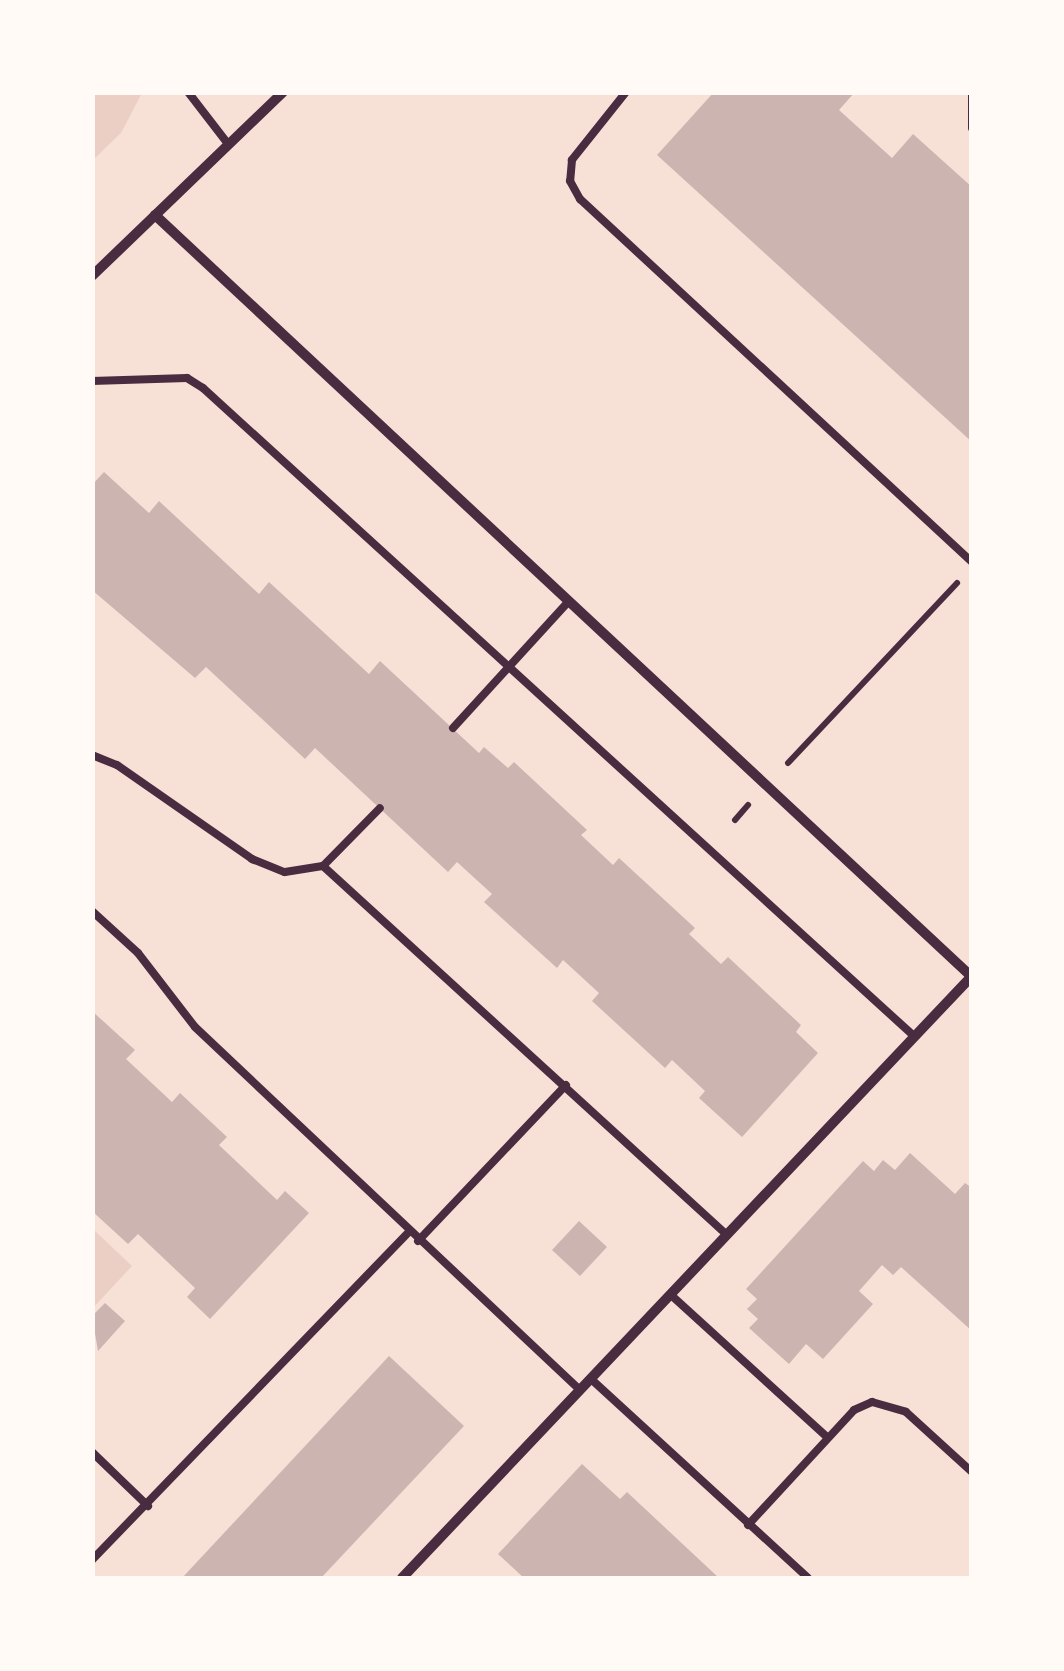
<!DOCTYPE html>
<style>
body{margin:0}
#map{position:relative;width:1064px;height:1671px;overflow:hidden;background:#f7e1d7;font-family:"IBM Plex Sans",sans-serif}
div>[style]{position:absolute}
.green>*{inset:0;background:#ebcfc5}
.building>*{inset:0;background:#ccb4b1}
.path>*{height:6px;margin:-3px;padding:0 3px;transform-origin:3px;border-radius:3px;background:#4a2c40}
.service>*{height:8px;margin:-4px;padding:0 4px;transform-origin:4px;border-radius:4px;background:#4a2c40}
.minor>*{height:10px;margin:-5px;padding:0 5px;transform-origin:5px;border-radius:5px;background:#4a2c40}
span{translate:-50% -50%;white-space:nowrap;text-align:center;line-height:1.15;-webkit-text-stroke:8px #fffaf5;paint-order:stroke}
.frame{position:absolute;inset:0;border:95px solid #fffaf5;pointer-events:none}
</style>
<div id="map">
<div class="green">
<i style="clip-path:polygon(93px 92px,142px 93px,121px 133px,93px 160px)"></i>
<i style="clip-path:polygon(93px 1229px,132px 1266px,93px 1308px,92px 1308px)"></i>
</div>
<div class="building">
<i style="clip-path:polygon(714px 92px,855px 92px,839px 110px,892px 158px,913px 134px,972px 187px,972px 442px,657px 155px)"></i>
<i style="clip-path:polygon(104px 472px,149px 513px,159px 501px,259px 594px,269px 582px,369px 674px,380px 661px,479px 753px,484px 747px,508px 768px,514px 762px,587px 830px,581px 835px,613px 865px,619px 858px,695px 928px,689px 934px,721px 964px,728px 957px,801px 1025px,796px 1032px,818px 1053px,742px 1137px,699px 1098px,705px 1091px,672px 1060px,665px 1068px,592px 1001px,599px 993px,563px 960px,557px 968px,484px 902px,492px 894px,457px 862px,448px 872px,315px 748px,305px 759px,206px 667px,195px 678px,92px 590px,92px 485px)"></i>
<i style="clip-path:polygon(92px 1011px,135px 1050px,126px 1059px,172px 1102px,180px 1093px,227px 1137px,219px 1145px,277px 1200px,285px 1191px,309px 1213px,210px 1319px,187px 1297px,195px 1288px,138px 1234px,128px 1244px,92px 1211px)"></i>
<i style="clip-path:polygon(910px 1153px,955px 1194px,965px 1183px,972px 1188px,972px 1331px,901px 1267px,893px 1275px,882px 1265px,859px 1291px,873px 1304px,823px 1359px,806px 1344px,789px 1364px,749px 1328px,758px 1319px,747px 1309px,757px 1299px,746px 1289px,863px 1161px,874px 1171px,883px 1160px,895px 1170px)"></i>
<i style="clip-path:polygon(579px 1221px,607px 1247px,580px 1276px,552px 1250px)"></i>
<i style="clip-path:polygon(105px 1303px,125px 1321px,98px 1351px,92px 1316px)"></i>
<i style="clip-path:polygon(389px 1356px,464px 1426px,321px 1578px,182px 1578px)"></i>
<i style="clip-path:polygon(582px 1464px,620px 1499px,627px 1492px,719px 1578px,524px 1578px,498px 1554px)"></i>
</div>
<div class="path">
<i style="left:788px;top:763px;width:247px;rotate:-46.8deg"></i>
<i style="left:735px;top:820px;width:20px;rotate:-49deg"></i>
</div>
<div class="service">
<i style="left:188px;top:92px;width:66px;rotate:52.4deg"></i>
<i style="left:626px;top:92px;width:87px;rotate:128.5deg"></i>
<i style="left:572px;top:160px;width:21px;rotate:95deg"></i>
<i style="left:570px;top:181px;width:21px;rotate:61deg"></i>
<i style="left:580px;top:199px;width:534px;rotate:42.8deg"></i>
<i style="left:972px;top:93px;width:35px;rotate:90deg"></i>
<i style="left:92px;top:381px;width:95px;rotate:-1.8deg"></i>
<i style="left:187px;top:378px;width:19px;rotate:32deg"></i>
<i style="left:203px;top:388px;width:962px;rotate:42.35deg"></i>
<i style="left:453px;top:728px;width:172px;rotate:-47.6deg"></i>
<i style="left:92px;top:755px;width:27px;rotate:22deg"></i>
<i style="left:117px;top:765px;width:165px;rotate:34.8deg"></i>
<i style="left:252px;top:859px;width:35px;rotate:22deg"></i>
<i style="left:285px;top:872px;width:38px;rotate:-9deg"></i>
<i style="left:323px;top:866px;width:547px;rotate:42.41deg"></i>
<i style="left:323px;top:866px;width:81px;rotate:-45.5deg"></i>
<i style="left:92px;top:911px;width:62px;rotate:42.4deg"></i>
<i style="left:138px;top:953px;width:93px;rotate:52.4deg"></i>
<i style="left:195px;top:1027px;width:529px;rotate:43.32deg"></i>
<i style="left:418px;top:1241px;width:215px;rotate:-46.5deg"></i>
<i style="left:671px;top:1295px;width:212px;rotate:42.3deg"></i>
<i style="left:591px;top:1379px;width:294px;rotate:42.5deg"></i>
<i style="left:92px;top:1452px;width:78px;rotate:44deg"></i>
<i style="left:748px;top:1525px;width:156px;rotate:-47.3deg"></i>
<i style="left:854px;top:1410px;width:20px;rotate:-24deg"></i>
<i style="left:872px;top:1402px;width:35px;rotate:16deg"></i>
<i style="left:906px;top:1412px;width:89px;rotate:42.3deg"></i>
<i style="left:92px;top:1560px;width:455px;rotate:-46deg"></i>
</div>
<div class="minor">
<i style="left:155px;top:215px;width:1117px;rotate:43.01deg"></i>
<i style="left:92px;top:276px;width:265px;rotate:-43.9deg"></i>
<i style="left:402px;top:1578px;width:828px;rotate:-46.57deg"></i>
</div>
<div class="frame"></div>
</div>
